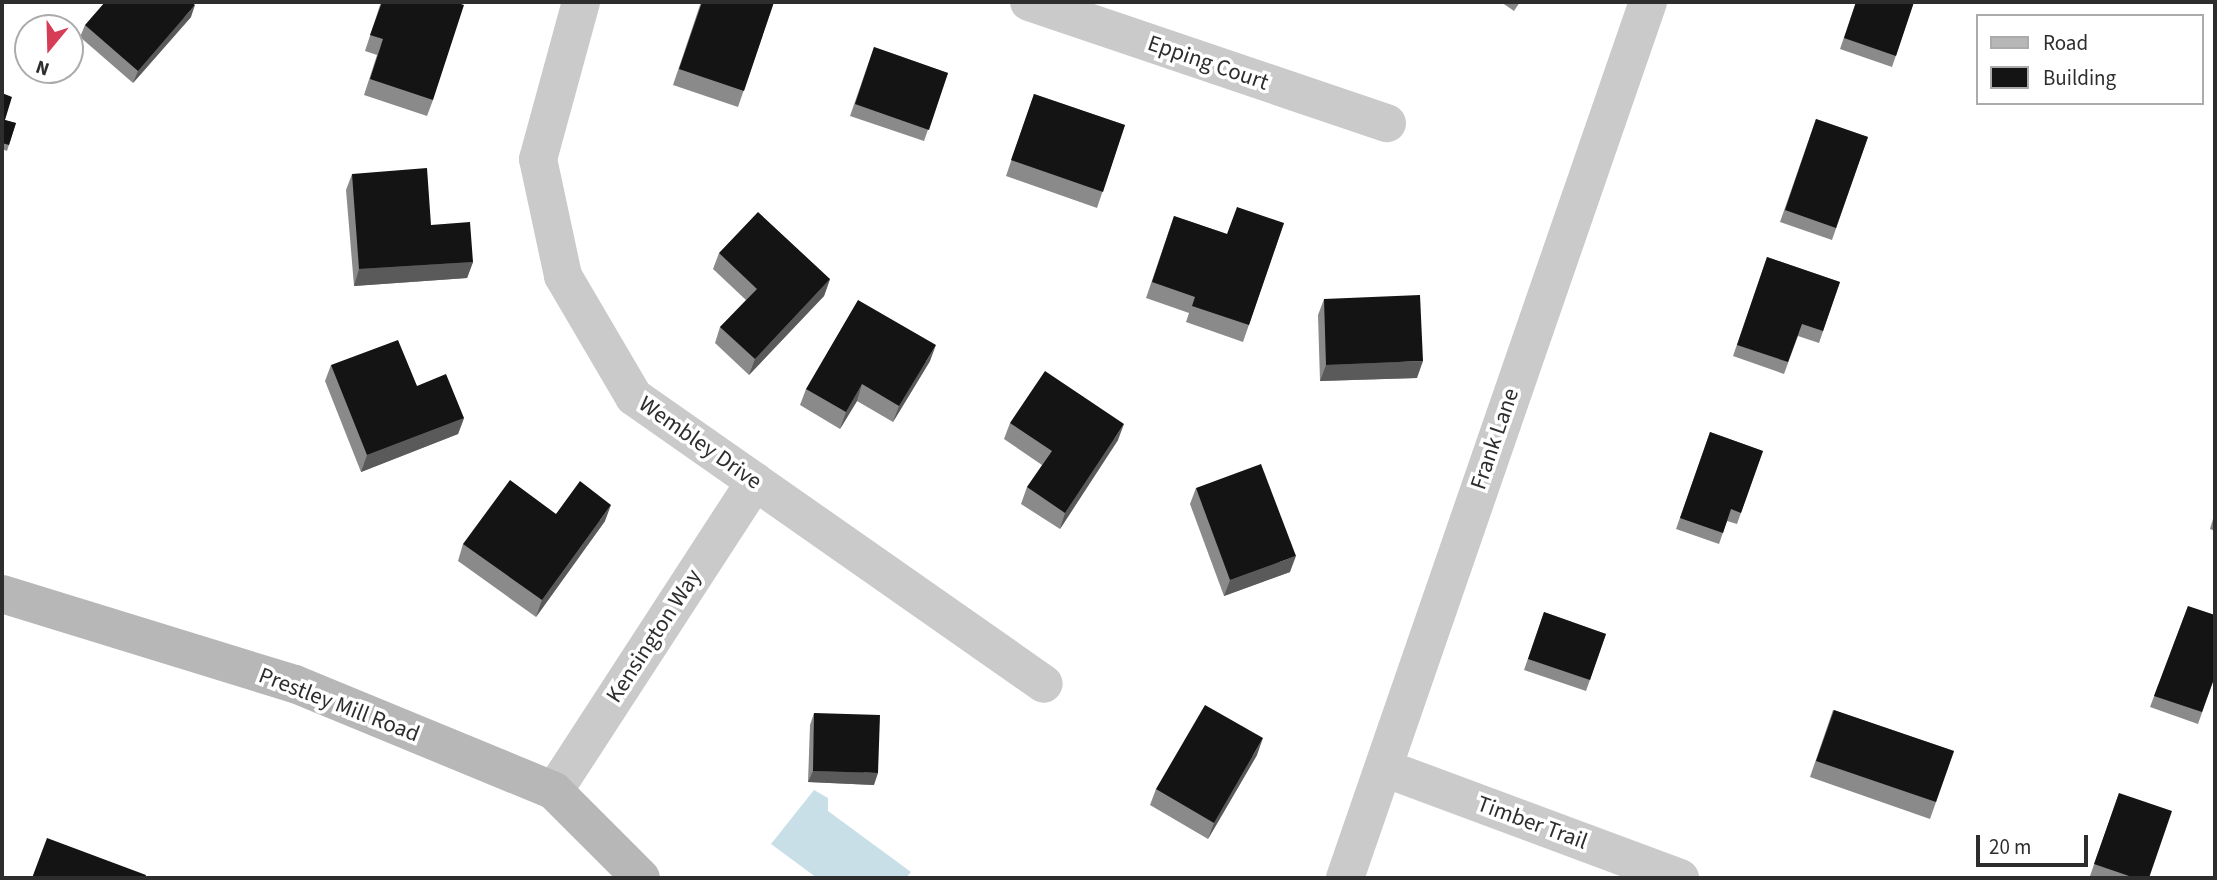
<!DOCTYPE html>
<style>
body{margin:0}
#map{position:relative;width:2217px;height:880px;overflow:hidden;background:#fff;font-family:"Source Sans 3",sans-serif}
div>[style]{position:absolute}
.water>*{inset:0;background:#c9dfe8}
.street>*{height:38px;margin:-19px;padding:0 19px;transform-origin:19px;border-radius:19px;background:#cacaca}
.secondary>*{height:38px;margin:-19px;padding:0 19px;transform-origin:19px;border-radius:19px;background:#b7b7b7}
.wall>*{inset:0;background:#8a8a8a}
.shaded-wall>*{inset:0;background:#5a5a5a}
.building>*{inset:0;background:#141414}
span{translate:-50% -50%;white-space:nowrap;text-align:center;line-height:1.15;-webkit-text-stroke:7px #fff;paint-order:stroke}
.street-label{font-size:23px;color:#2d2d2d}
.frame{position:absolute;inset:0;border:4px solid #2d2d2d;pointer-events:none}
.legend{position:absolute;left:1976px;top:14px;width:228px;height:91px;box-sizing:border-box;background:#fff;border:2px solid #ababab;margin:0;padding:9px 12px;list-style:none;font-size:21px;color:#2d2d2d}
.legend li{display:flex;align-items:center;gap:14px;height:35px}
.legend b{width:35px;border:2px solid #ababab}
.north{position:absolute;left:14px;top:14px;width:70px;height:70px;box-sizing:border-box;background:#fff;border:2px solid #ababab;border-radius:50%;rotate:199deg;font-size:19px;font-weight:700;line-height:28px;text-align:center;color:#2d2d2d}
.north::after{content:'';display:block;margin:auto;width:24px;height:32px;background:#d73c56;clip-path:polygon(50% 0,100% 100%,50% 72%,0 100%)}
.scale{position:absolute;left:1976px;top:835px;width:112px;height:32px;box-sizing:border-box;border:4px solid #2d2d2d;border-top:0;padding-left:9px;font-size:21px;line-height:24px;white-space:nowrap;color:#2d2d2d;-webkit-text-stroke:5px #fff;paint-order:stroke}
</style>
<div id="map">
<div class="water">
<i style="clip-path:polygon(814px 790px,828px 798px,828px 811px,911px 872px,906px 878px,817px 878px,771px 844px)"></i>
</div>
<div class="street">
<i style="left:581px;top:2px;width:163px;rotate:105.3deg"></i>
<i style="left:538px;top:159px;width:120px;rotate:77.9deg"></i>
<i style="left:563px;top:276px;width:140px;rotate:59.6deg"></i>
<i style="left:634px;top:397px;width:500px;rotate:34.99deg"></i>
<i style="left:1029px;top:2px;width:378px;rotate:18.7deg"></i>
<i style="left:1384px;top:768px;width:316px;rotate:20.4deg"></i>
<i style="left:554px;top:791px;width:369px;rotate:-57deg"></i>
<i style="left:1345px;top:878px;width:927px;rotate:-70.92deg"></i>
</div>
<div class="secondary">
<i style="left:2px;top:594px;width:307px;rotate:17.1deg"></i>
<i style="left:295px;top:684px;width:280px;rotate:22.4deg"></i>
<i style="left:554px;top:791px;width:123px;rotate:45deg"></i>
</div>
<div class="wall">
<i style="clip-path:polygon(381px 2px,433px 100px,427px 116px,364px 95px,377px 55px,365px 51px)"></i>
<i style="clip-path:polygon(701px 2px,774px 2px,738px 107px,673px 85px)"></i>
<i style="clip-path:polygon(1501px 2px,1520px 2px,1514px 11px)"></i>
<i style="clip-path:polygon(1856px 2px,1914px 2px,1892px 67px,1840px 49px)"></i>
<i style="clip-path:polygon(191px 17px,133px 83px,80px 37px,85px 25px)"></i>
<i style="clip-path:polygon(874px 47px,948px 73px,924px 141px,850px 116px)"></i>
<i style="clip-path:polygon(2px 93px,5px 120px,16px 123px,7px 151px,2px 149px)"></i>
<i style="clip-path:polygon(1034px 94px,1125px 125px,1097px 208px,1006px 176px)"></i>
<i style="clip-path:polygon(1816px 119px,1868px 137px,1832px 240px,1780px 222px)"></i>
<i style="clip-path:polygon(352px 174px,431px 225px,473px 262px,467px 278px,354px 286px,346px 190px)"></i>
<i style="clip-path:polygon(1174px 216px,1227px 234px,1284px 223px,1243px 342px,1186px 322px,1189px 313px,1146px 298px)"></i>
<i style="clip-path:polygon(719px 253px,830px 279px,824px 296px,749px 375px,715px 343px,720px 327px,746px 300px,713px 269px)"></i>
<i style="clip-path:polygon(1767px 257px,1840px 282px,1819px 343px,1798px 336px,1784px 374px,1733px 356px)"></i>
<i style="clip-path:polygon(1324px 299px,1417px 378px,1320px 381px,1318px 315px)"></i>
<i style="clip-path:polygon(930px 361px,893px 422px,857px 401px,840px 429px,800px 405px,806px 389px)"></i>
<i style="clip-path:polygon(331px 365px,417px 386px,464px 418px,458px 434px,361px 472px,325px 381px)"></i>
<i style="clip-path:polygon(1010px 423px,1118px 440px,1060px 529px,1021px 504px,1027px 487px,1042px 465px,1004px 439px)"></i>
<i style="clip-path:polygon(1710px 432px,1763px 451px,1737px 524px,1727px 521px,1719px 544px,1676px 529px)"></i>
<i style="clip-path:polygon(1196px 488px,1290px 572px,1224px 596px,1190px 504px)"></i>
<i style="clip-path:polygon(2215px 512px,2215px 531px,2210px 529px)"></i>
<i style="clip-path:polygon(556px 514px,605px 521px,536px 617px,458px 561px,463px 544px)"></i>
<i style="clip-path:polygon(2188px 606px,2215px 676px,2198px 724px,2150px 707px)"></i>
<i style="clip-path:polygon(1544px 612px,1606px 634px,1586px 691px,1524px 670px)"></i>
<i style="clip-path:polygon(1833px 710px,1954px 751px,1930px 819px,1810px 777px)"></i>
<i style="clip-path:polygon(814px 713px,874px 785px,808px 782px,810px 725px)"></i>
<i style="clip-path:polygon(1257px 755px,1208px 839px,1150px 805px,1156px 789px)"></i>
<i style="clip-path:polygon(2119px 793px,2149px 878px,2098px 878px,2090px 876px)"></i>
</div>
<div class="shaded-wall">
<i style="clip-path:polygon(195px 5px,191px 17px,133px 83px,138px 71px)"></i>
<i style="clip-path:polygon(473px 262px,467px 278px,354px 286px,359px 269px)"></i>
<i style="clip-path:polygon(830px 279px,824px 296px,749px 375px,755px 359px)"></i>
<i style="clip-path:polygon(936px 345px,930px 361px,893px 422px,899px 406px)"></i>
<i style="clip-path:polygon(1423px 361px,1417px 378px,1320px 381px,1326px 365px)"></i>
<i style="clip-path:polygon(862px 384px,857px 401px,840px 429px,846px 412px)"></i>
<i style="clip-path:polygon(464px 418px,458px 434px,361px 472px,367px 455px)"></i>
<i style="clip-path:polygon(1124px 424px,1118px 440px,1060px 529px,1065px 513px)"></i>
<i style="clip-path:polygon(611px 505px,605px 521px,536px 617px,542px 600px)"></i>
<i style="clip-path:polygon(1296px 556px,1290px 572px,1224px 596px,1230px 580px)"></i>
<i style="clip-path:polygon(1263px 738px,1257px 755px,1208px 839px,1214px 823px)"></i>
<i style="clip-path:polygon(813px 771px,878px 773px,874px 785px,808px 782px)"></i>
</div>
<div class="building">
<i style="clip-path:polygon(105px 2px,191px 2px,195px 5px,138px 71px,85px 25px)"></i>
<i style="clip-path:polygon(382px 2px,455px 2px,464px 5px,433px 100px,370px 79px,383px 39px,370px 35px)"></i>
<i style="clip-path:polygon(702px 2px,774px 2px,744px 91px,679px 69px)"></i>
<i style="clip-path:polygon(1856px 2px,1914px 2px,1896px 56px,1844px 38px)"></i>
<i style="clip-path:polygon(874px 47px,948px 73px,929px 130px,855px 104px)"></i>
<i style="clip-path:polygon(2px 93px,12px 97px,5px 120px,16px 123px,9px 145px,2px 143px)"></i>
<i style="clip-path:polygon(1034px 94px,1125px 125px,1103px 192px,1011px 160px)"></i>
<i style="clip-path:polygon(1816px 119px,1868px 137px,1836px 228px,1785px 210px)"></i>
<i style="clip-path:polygon(427px 168px,431px 225px,470px 222px,473px 262px,359px 269px,352px 174px)"></i>
<i style="clip-path:polygon(1237px 207px,1284px 223px,1249px 325px,1192px 306px,1195px 297px,1152px 282px,1174px 216px,1227px 234px)"></i>
<i style="clip-path:polygon(758px 212px,830px 279px,755px 359px,720px 327px,757px 289px,719px 253px)"></i>
<i style="clip-path:polygon(1767px 257px,1840px 282px,1823px 331px,1802px 324px,1788px 362px,1737px 345px)"></i>
<i style="clip-path:polygon(1420px 295px,1423px 361px,1326px 365px,1324px 299px)"></i>
<i style="clip-path:polygon(858px 300px,936px 345px,899px 406px,862px 384px,846px 412px,806px 389px)"></i>
<i style="clip-path:polygon(398px 340px,417px 386px,446px 374px,464px 418px,367px 455px,331px 365px)"></i>
<i style="clip-path:polygon(1045px 371px,1124px 424px,1065px 513px,1027px 487px,1052px 451px,1010px 423px)"></i>
<i style="clip-path:polygon(1710px 432px,1763px 451px,1741px 513px,1731px 509px,1723px 533px,1680px 518px)"></i>
<i style="clip-path:polygon(1261px 464px,1296px 556px,1230px 580px,1196px 488px)"></i>
<i style="clip-path:polygon(510px 480px,556px 514px,580px 481px,611px 505px,542px 600px,463px 544px)"></i>
<i style="clip-path:polygon(2188px 606px,2215px 615px,2215px 676px,2202px 712px,2154px 696px)"></i>
<i style="clip-path:polygon(1544px 612px,1606px 634px,1590px 680px,1528px 659px)"></i>
<i style="clip-path:polygon(1205px 705px,1263px 738px,1214px 823px,1156px 789px)"></i>
<i style="clip-path:polygon(1834px 710px,1954px 751px,1936px 802px,1816px 761px)"></i>
<i style="clip-path:polygon(814px 713px,880px 715px,878px 773px,813px 771px)"></i>
<i style="clip-path:polygon(2119px 793px,2172px 811px,2149px 878px,2135px 878px,2094px 864px)"></i>
<i style="clip-path:polygon(47px 838px,146px 875px,145px 878px,32px 878px)"></i>
</div>
<div class="street-label">
<span style="left:1208px;top:63px;rotate:19deg">Epping Court</span>
<span style="left:1495px;top:439px;rotate:-71deg">Frank Lane</span>
<span style="left:700px;top:443px;rotate:35deg">Wembley Drive</span>
<span style="left:654px;top:636px;rotate:-57deg">Kensington Way</span>
<span style="left:339px;top:705px;rotate:21deg">Prestley Mill Road</span>
<span style="left:1532px;top:823px;rotate:20deg">Timber Trail</span>
</div>
<div class="frame"></div>
<ul class="legend">
<li><b style="height:9px;background:#b7b7b7"></b>Road</li>
<li><b style="height:19px;background:#141414"></b>Building</li>
</ul>
<div class="north">N</div>
<div class="scale">20 m</div>
</div>
